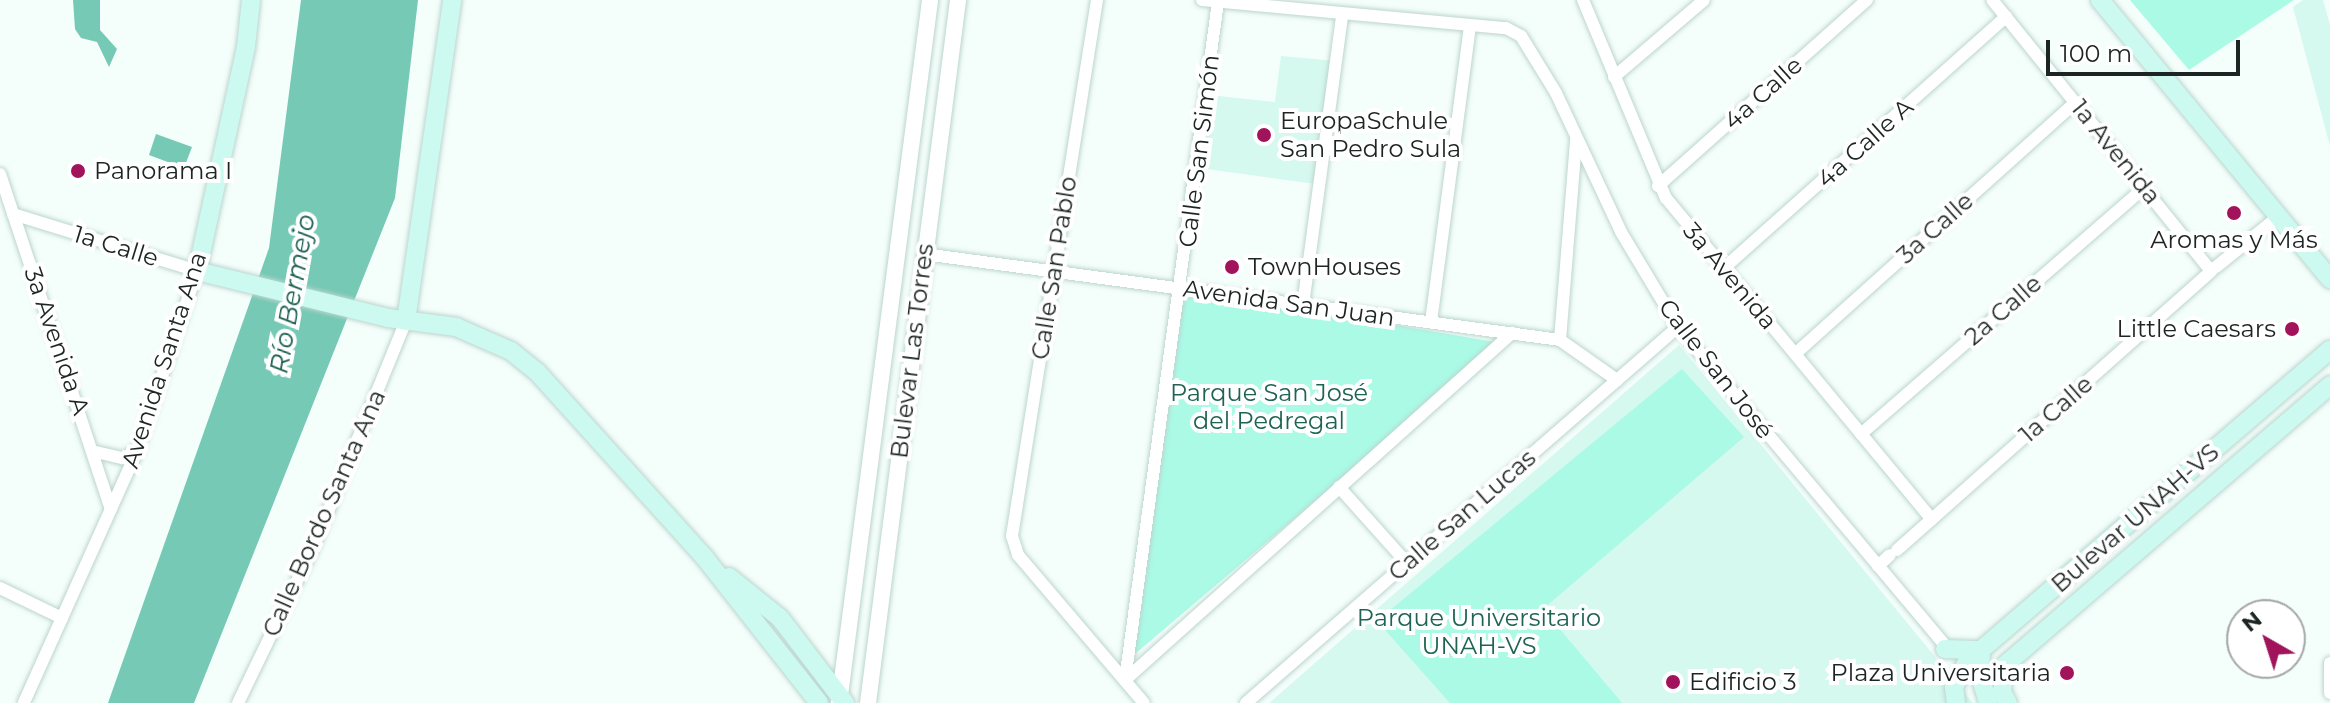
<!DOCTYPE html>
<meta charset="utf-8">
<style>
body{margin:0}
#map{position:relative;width:2330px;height:703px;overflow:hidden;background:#f4fefb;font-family:Montserrat,sans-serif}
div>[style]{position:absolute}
.built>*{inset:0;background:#d5f8ef}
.green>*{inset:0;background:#aafae6}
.water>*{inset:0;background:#75c9b5}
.roads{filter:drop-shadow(0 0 2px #bcd5ce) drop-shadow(0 0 2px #bcd5ce)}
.minor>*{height:12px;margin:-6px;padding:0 6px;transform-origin:6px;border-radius:6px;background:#fff}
.tertiary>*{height:16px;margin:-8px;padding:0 8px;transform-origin:8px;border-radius:8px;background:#fff}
.secondary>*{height:18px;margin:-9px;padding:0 9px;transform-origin:9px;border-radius:9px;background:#ccf9f0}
.dots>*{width:22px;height:22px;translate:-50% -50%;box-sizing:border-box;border:4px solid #fff;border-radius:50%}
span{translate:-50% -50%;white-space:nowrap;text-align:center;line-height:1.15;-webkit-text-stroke:8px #fff;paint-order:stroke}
.street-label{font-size:24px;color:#1c2523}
.poi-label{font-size:24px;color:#1c2523}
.left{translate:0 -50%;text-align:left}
.right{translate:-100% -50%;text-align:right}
.park-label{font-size:24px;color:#1f6355}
.water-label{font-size:26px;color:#1b5f52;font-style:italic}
.north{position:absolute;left:2226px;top:599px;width:80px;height:80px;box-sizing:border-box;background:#fff;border:2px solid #a4a8a7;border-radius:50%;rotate:321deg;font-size:22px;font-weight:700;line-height:32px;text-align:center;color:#1c2523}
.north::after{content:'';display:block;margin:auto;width:28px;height:36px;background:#a1135b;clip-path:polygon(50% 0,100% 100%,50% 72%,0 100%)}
.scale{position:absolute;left:2046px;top:40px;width:194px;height:36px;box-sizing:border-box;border:4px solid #1c2523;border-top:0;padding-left:10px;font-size:24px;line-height:28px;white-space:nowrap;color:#1c2523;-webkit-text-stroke:6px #fff;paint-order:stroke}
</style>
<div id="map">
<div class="built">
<i style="clip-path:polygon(2303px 0,2323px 0,2330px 25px,2330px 146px,2293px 7px)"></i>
<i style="clip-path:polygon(1281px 56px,1336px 61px,1316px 184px,1200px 168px,1209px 95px,1275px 102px)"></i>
<i style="clip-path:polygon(1679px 345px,1973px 703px,1269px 703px)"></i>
</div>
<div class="green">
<i style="clip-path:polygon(2130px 0,2294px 0,2189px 70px)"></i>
<i style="clip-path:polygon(1182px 289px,1501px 343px,1129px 659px)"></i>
<i style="clip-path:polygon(1682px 369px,1744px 437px,1543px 609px,1622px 703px,1450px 703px,1377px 621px)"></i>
</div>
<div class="water">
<i style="clip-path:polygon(73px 0,100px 0,100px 30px,117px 49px,109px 67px,97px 42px,81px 38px,75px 29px)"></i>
<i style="clip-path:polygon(301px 0,418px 0,395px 198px,194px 703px,108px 703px,269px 248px)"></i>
<i style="clip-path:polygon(156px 134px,192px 147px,184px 168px,149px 155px)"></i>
</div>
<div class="roads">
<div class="minor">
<i style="left:1097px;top:0;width:543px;rotate:99.01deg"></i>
<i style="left:1012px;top:536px;width:20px;rotate:72deg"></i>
<i style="left:1018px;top:555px;width:194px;rotate:49.6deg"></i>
<i style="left:1202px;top:0;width:305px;rotate:5.3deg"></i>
<i style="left:1506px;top:28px;width:17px;rotate:28deg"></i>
<i style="left:1521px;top:36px;width:67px;rotate:58.4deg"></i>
<i style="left:1556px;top:93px;width:153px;rotate:64.9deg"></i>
<i style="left:1621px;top:232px;width:111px;rotate:59deg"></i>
<i style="left:1678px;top:327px;width:424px;rotate:50deg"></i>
<i style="left:1583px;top:0;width:215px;rotate:67.3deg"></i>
<i style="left:1666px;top:198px;width:417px;rotate:50.4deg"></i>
<i style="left:1614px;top:77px;width:118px;rotate:-40.5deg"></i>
<i style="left:0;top:174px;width:353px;rotate:71.7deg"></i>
<i style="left:1658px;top:186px;width:280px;rotate:-41.7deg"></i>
<i style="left:13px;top:214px;width:193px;rotate:17.2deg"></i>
<i style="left:197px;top:271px;width:190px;rotate:108.4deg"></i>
<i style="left:137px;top:451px;width:276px;rotate:114.2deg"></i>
<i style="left:924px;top:254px;width:642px;rotate:7.7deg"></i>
<i style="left:1560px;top:340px;width:70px;rotate:35.1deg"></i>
<i style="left:2216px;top:267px;width:80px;rotate:-38.9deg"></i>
<i style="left:1724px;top:268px;width:378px;rotate:-41.7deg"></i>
<i style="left:1303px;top:305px;width:293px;rotate:-82.3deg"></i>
<i style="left:1431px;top:322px;width:298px;rotate:-82.5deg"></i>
<i style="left:1560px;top:340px;width:201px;rotate:-85.4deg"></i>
<i style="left:1795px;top:354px;width:377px;rotate:-41.9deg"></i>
<i style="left:1861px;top:434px;width:376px;rotate:-41deg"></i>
<i style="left:96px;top:452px;width:28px;rotate:13deg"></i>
<i style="left:123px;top:458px;width:16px;rotate:-27deg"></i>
<i style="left:1339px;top:487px;width:102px;rotate:48.2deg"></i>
<i style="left:1897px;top:550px;width:420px;rotate:-41.6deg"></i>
<i style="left:2211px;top:271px;width:348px;rotate:-128.9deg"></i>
<i style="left:1878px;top:566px;width:16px;rotate:-43deg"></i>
<i style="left:0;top:588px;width:69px;rotate:25.8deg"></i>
<i style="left:2330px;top:663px;width:30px;rotate:90deg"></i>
<i style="left:1125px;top:680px;width:684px;rotate:-82.19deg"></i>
<i style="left:1125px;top:680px;width:520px;rotate:-41.88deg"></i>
<i style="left:238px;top:703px;width:174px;rotate:-64.2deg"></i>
<i style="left:314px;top:546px;width:243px;rotate:-67.8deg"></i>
<i style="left:1246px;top:703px;width:573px;rotate:-41.04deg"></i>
</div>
<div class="tertiary">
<i style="left:839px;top:703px;width:709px;rotate:-82.62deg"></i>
<i style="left:868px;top:703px;width:709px;rotate:-82.7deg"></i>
</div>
<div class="secondary">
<i style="left:251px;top:0;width:47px;rotate:96.1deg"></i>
<i style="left:246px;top:47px;width:229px;rotate:102.3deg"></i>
<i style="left:197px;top:271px;width:197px;rotate:13.8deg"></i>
<i style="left:388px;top:318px;width:69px;rotate:7.5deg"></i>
<i style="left:456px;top:327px;width:60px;rotate:23.6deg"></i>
<i style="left:511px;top:351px;width:35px;rotate:39deg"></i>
<i style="left:538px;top:373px;width:249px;rotate:47.9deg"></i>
<i style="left:705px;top:558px;width:184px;rotate:51.8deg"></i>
<i style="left:2100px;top:0;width:362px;rotate:50.5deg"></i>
<i style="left:406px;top:321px;width:324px;rotate:-81.8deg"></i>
<i style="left:729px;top:577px;width:65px;rotate:38.8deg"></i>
<i style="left:780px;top:618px;width:107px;rotate:52.6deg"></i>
<i style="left:1945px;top:649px;width:36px;rotate:2deg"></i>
<i style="left:1981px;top:650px;width:26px;rotate:92deg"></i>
<i style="left:1980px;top:676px;width:28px;rotate:73deg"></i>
<i style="left:1956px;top:703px;width:16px;rotate:-97deg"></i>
<i style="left:1954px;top:687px;width:28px;rotate:-63deg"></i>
<i style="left:1967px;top:662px;width:479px;rotate:-40.7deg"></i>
<i style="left:2008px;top:703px;width:13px;rotate:-119deg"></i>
<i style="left:2002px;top:692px;width:27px;rotate:-84deg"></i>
<i style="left:2005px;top:665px;width:429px;rotate:-40.7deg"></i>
</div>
</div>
<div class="dots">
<i style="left:1264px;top:135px;background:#a1135b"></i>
<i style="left:78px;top:171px;background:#a1135b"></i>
<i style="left:2234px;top:213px;background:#a1135b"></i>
<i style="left:1232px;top:267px;background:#a1135b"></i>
<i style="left:2292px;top:329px;background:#a1135b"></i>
<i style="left:2067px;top:673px;background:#a1135b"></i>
<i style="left:1673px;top:682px;background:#a1135b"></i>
</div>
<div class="street-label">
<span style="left:1763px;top:93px;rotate:-42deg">4a Calle</span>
<span style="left:1865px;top:143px;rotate:-42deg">4a Calle A</span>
<span style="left:1199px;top:151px;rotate:-83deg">Calle San Simón</span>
<span style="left:2116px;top:152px;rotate:51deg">1a Avenida</span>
<span style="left:1935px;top:228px;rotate:-42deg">3a Calle</span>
<span style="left:116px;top:246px;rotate:17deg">1a Calle</span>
<span style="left:1054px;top:268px;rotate:-81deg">Calle San Pablo</span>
<span style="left:1730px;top:276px;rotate:50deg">3a Avenida</span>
<span style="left:1289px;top:303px;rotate:8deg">Avenida San Juan</span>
<span style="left:2003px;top:310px;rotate:-41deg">2a Calle</span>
<span style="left:57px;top:341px;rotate:71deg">3a Avenida A</span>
<span style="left:912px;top:351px;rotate:-83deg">Bulevar Las Torres</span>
<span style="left:164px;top:360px;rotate:-72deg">Avenida Santa Ana</span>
<span style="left:1716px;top:369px;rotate:52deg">Calle San José</span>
<span style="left:2056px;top:409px;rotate:-41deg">1a Calle</span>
<span style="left:324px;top:513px;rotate:-66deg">Calle Bordo Santa Ana</span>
<span style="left:1462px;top:515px;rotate:-41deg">Calle San Lucas</span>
<span style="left:2135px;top:518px;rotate:-41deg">Bulevar UNAH-VS</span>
</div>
<div class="poi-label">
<span class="left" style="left:1280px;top:135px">EuropaSchule<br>San Pedro Sula</span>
<span class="left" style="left:94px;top:171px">Panorama I</span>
<span style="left:2234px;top:240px">Aromas y Más</span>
<span class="left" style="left:1248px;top:267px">TownHouses</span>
<span class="right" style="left:2276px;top:329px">Little Caesars</span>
<span class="right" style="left:2051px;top:673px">Plaza Universitaria</span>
<span class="left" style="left:1689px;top:682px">Edificio 3</span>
</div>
<div class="park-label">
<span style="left:1269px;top:407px">Parque San José<br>del Pedregal</span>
<span style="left:1479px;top:632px">Parque Universitario<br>UNAH-VS</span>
</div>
<div class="water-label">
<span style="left:293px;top:294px;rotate:-80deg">Río Bermejo</span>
</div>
<div class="north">N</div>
<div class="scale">100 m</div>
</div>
